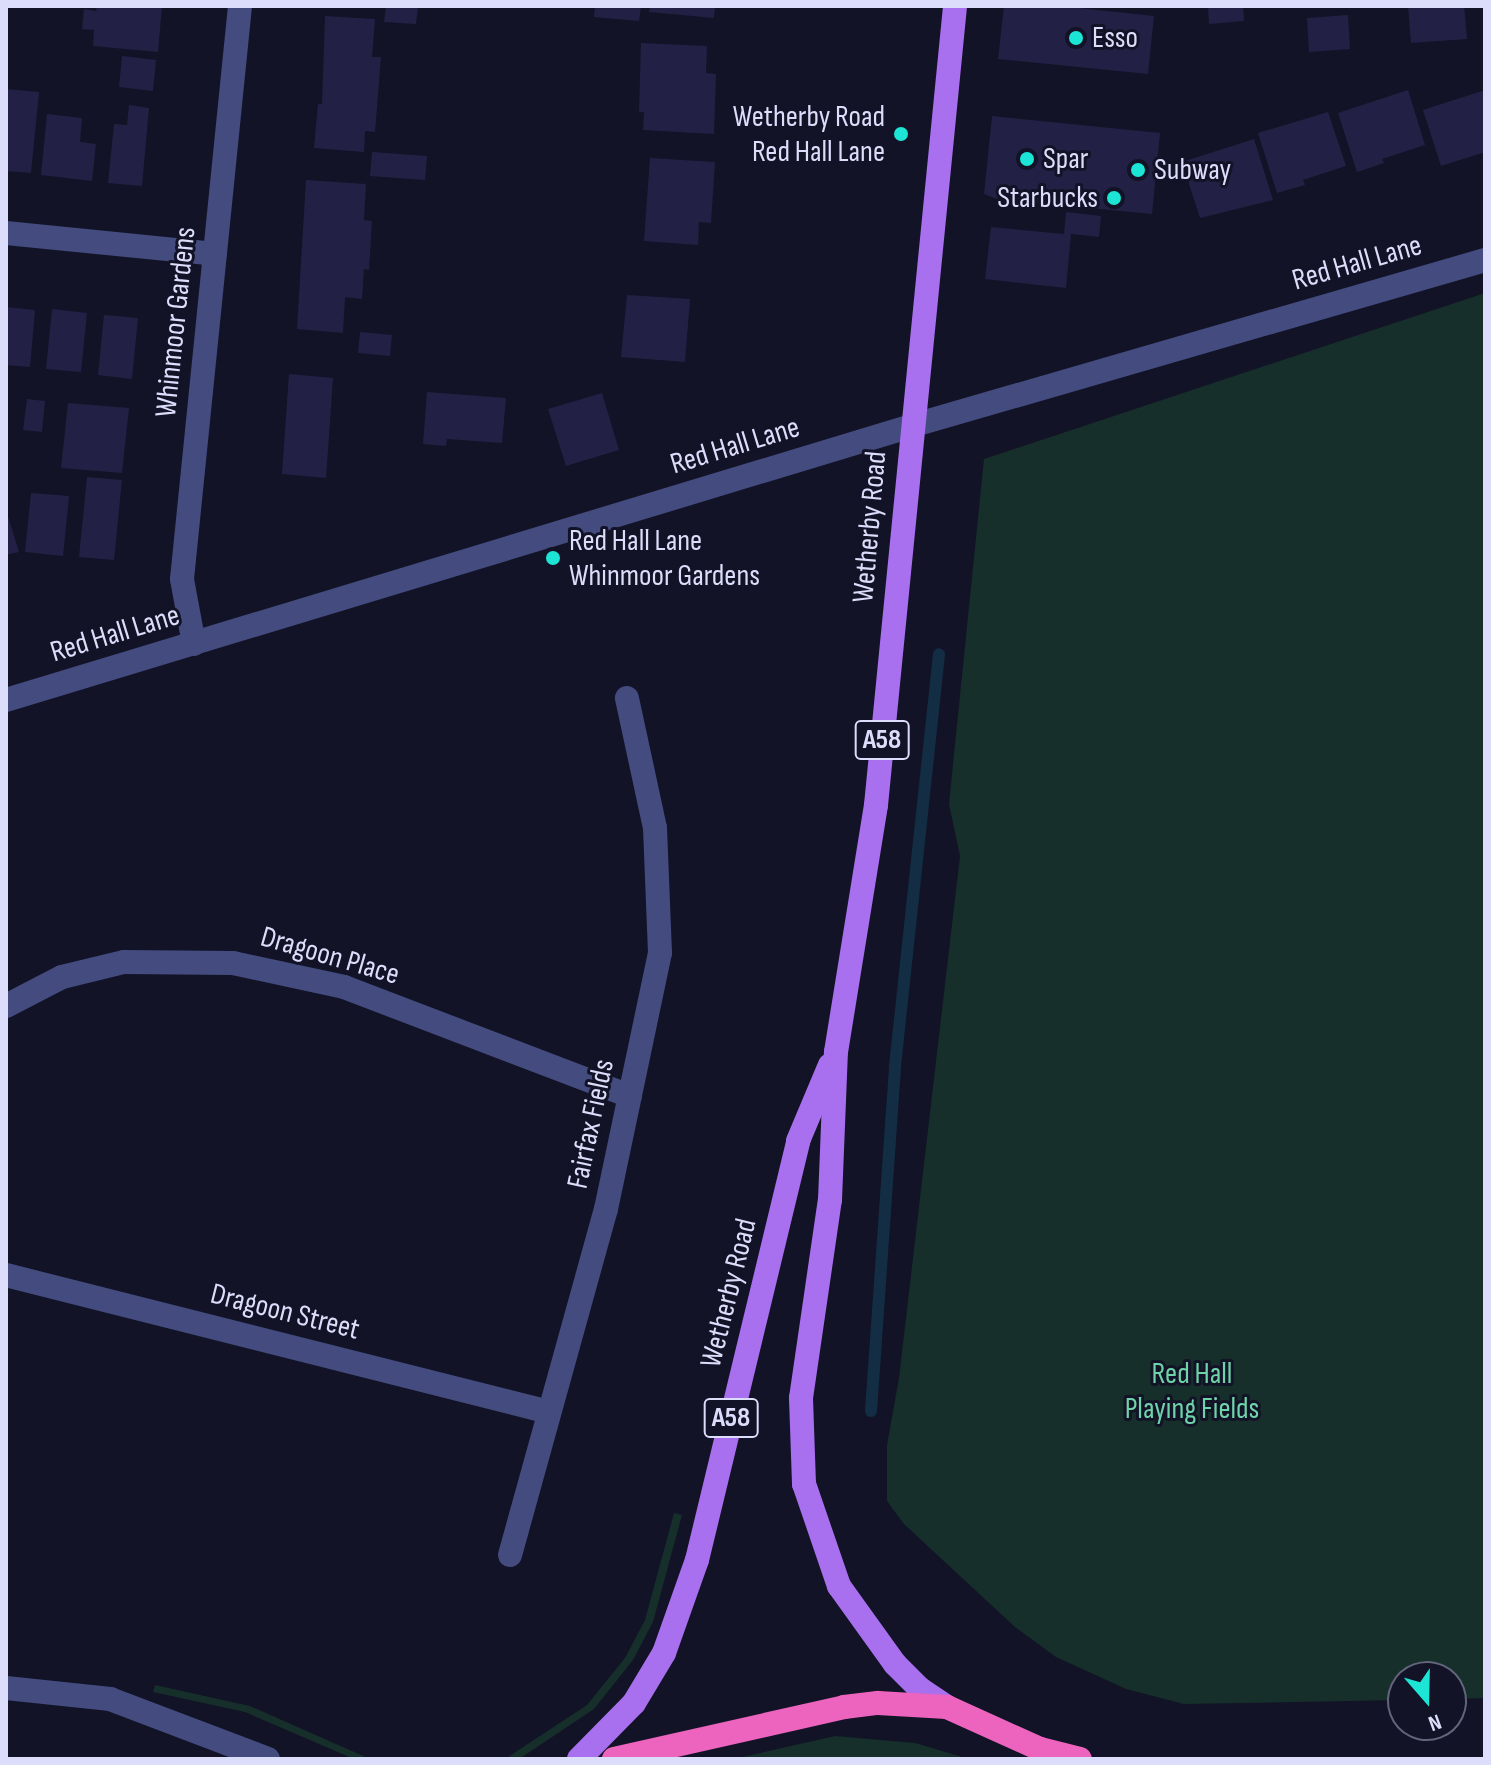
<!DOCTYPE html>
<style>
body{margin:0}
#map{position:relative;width:1491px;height:1765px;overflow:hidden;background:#121326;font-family:"Sofia Sans Condensed",sans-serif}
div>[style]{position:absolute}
.green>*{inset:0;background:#162f2a}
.stream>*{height:12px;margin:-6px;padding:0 6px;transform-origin:6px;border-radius:6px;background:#132e44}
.building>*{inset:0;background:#222145}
.minor>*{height:24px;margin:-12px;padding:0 12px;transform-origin:12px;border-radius:12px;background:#434b7f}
.major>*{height:24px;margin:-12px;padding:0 12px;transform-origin:12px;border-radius:12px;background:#a86fee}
.highway>*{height:24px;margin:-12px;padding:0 12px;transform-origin:12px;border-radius:12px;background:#ed64be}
.dots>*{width:22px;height:22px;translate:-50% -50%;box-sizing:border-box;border:4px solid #121326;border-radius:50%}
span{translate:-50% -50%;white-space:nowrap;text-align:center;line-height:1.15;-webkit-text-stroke:6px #121326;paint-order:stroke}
.shield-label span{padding:2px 6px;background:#121326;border:2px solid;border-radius:6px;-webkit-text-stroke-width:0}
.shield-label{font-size:28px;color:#dbddfb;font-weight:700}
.poi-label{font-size:30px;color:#dbddfb}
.left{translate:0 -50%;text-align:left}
.right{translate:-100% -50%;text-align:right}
.street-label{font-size:30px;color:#dbddfb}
.park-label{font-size:30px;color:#6fd3a9}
.frame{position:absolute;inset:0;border:8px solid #dbddfb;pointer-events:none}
.north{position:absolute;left:1387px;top:1661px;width:80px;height:80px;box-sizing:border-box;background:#121326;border:2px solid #62647b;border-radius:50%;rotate:160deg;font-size:22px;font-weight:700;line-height:32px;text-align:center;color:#dbddfb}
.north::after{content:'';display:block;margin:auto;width:28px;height:36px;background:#1de5d6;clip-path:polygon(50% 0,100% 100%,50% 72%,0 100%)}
</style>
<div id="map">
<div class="green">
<i style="clip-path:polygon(1485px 293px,1485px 1698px,1451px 1699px,1451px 1677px,1403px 1677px,1403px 1700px,1184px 1704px,1126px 1689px,1056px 1657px,1015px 1627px,904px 1524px,887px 1501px,887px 1445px,899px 1378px,960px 856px,949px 804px,984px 459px)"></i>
<i style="clip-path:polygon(674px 1513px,682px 1515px,653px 1622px,633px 1660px,594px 1709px,519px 1759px,505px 1759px,587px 1705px,625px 1658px,645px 1620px)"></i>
<i style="clip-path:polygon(155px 1685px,250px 1706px,370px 1759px,354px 1759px,245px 1712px,153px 1692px)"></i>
<i style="clip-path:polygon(835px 1736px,915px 1743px,969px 1759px,734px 1759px)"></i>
</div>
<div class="stream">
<i style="left:871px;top:1411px;width:346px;rotate:-86deg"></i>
<i style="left:895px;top:1066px;width:414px;rotate:-83.9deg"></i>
</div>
<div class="building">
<i style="clip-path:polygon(97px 6px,162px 6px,158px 52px,93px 46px,94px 30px,82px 29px,84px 9px,96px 11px)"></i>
<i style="clip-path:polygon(386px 6px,418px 6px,416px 24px,384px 22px)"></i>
<i style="clip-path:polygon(595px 6px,641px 6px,639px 21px,594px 17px)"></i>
<i style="clip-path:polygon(650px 6px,715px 6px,714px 18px,649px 12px)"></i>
<i style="clip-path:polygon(1004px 6px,1060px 6px,1154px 16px,1148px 74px,998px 59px)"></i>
<i style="clip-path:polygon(1208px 6px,1243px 6px,1244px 21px,1209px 24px)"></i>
<i style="clip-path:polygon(1408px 6px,1464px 6px,1467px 39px,1411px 43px)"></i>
<i style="clip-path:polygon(1348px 15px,1350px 49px,1309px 52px,1307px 18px)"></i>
<i style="clip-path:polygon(325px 16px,375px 19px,372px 57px,381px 57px,375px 132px,365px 131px,364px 152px,314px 148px,318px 104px,322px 104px)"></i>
<i style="clip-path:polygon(641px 43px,707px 46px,706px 73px,716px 74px,714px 134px,643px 130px,644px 112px,639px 112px)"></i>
<i style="clip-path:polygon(122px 56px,156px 60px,153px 91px,119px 87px)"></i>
<i style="clip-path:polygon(6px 89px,39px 92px,31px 173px,6px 171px)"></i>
<i style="clip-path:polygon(1408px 90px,1425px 145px,1382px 159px,1384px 163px,1357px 172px,1338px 113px)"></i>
<i style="clip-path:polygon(1485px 90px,1485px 158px,1482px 153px,1441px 166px,1423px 110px)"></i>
<i style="clip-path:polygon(129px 105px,149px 108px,142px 186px,108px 183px,114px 124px,127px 125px)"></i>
<i style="clip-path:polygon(1328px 112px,1346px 166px,1303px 180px,1305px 185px,1277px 193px,1258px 133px)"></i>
<i style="clip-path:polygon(47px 114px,82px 118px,80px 142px,96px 144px,92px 181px,41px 175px)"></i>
<i style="clip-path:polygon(992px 116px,1160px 133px,1152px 214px,997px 199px,984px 194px)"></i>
<i style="clip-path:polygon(1254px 139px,1273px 200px,1200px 218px,1182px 162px)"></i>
<i style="clip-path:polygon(372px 152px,427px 156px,425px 180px,370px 176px)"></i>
<i style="clip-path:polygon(650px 158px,715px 162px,711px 223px,699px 222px,698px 245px,644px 241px)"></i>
<i style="clip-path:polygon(306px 180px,366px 184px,364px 220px,372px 221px,369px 270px,364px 269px,362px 299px,345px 297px,343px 333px,297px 329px)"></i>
<i style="clip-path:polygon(1066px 212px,1101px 216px,1099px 237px,1071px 234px,1066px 288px,985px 279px,991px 227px,1064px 234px)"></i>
<i style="clip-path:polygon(627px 295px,690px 299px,685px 362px,621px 357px)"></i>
<i style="clip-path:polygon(6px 307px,35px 310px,30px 367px,6px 365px)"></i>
<i style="clip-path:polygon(52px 309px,87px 313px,81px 372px,46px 369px)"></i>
<i style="clip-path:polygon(104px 315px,138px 318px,132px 379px,98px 375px)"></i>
<i style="clip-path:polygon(360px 332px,392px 335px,390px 356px,358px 353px)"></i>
<i style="clip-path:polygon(289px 374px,333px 378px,326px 478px,282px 474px)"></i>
<i style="clip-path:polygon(427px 392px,506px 398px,502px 443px,447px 439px,446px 446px,423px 444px)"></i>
<i style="clip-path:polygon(602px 393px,619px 450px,566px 466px,548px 409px)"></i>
<i style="clip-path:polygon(27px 399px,45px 401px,42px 432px,23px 430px)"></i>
<i style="clip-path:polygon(68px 403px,129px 408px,122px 473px,61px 468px)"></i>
<i style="clip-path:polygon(87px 477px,122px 480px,114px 560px,79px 557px)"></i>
<i style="clip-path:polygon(31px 493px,69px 496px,63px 556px,25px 552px)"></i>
<i style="clip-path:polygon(6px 510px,19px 552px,6px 555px)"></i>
</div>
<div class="minor">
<i style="left:6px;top:233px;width:210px;rotate:5.7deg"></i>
<i style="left:194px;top:644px;width:66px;rotate:-100.5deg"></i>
<i style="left:182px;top:579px;width:576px;rotate:-84.22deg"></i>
<i style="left:6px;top:700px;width:946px;rotate:-16.84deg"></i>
<i style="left:911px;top:426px;width:598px;rotate:-16.13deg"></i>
<i style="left:6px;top:1006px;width:63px;rotate:-27.4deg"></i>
<i style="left:62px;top:977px;width:64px;rotate:-13.6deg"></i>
<i style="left:124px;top:962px;width:109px;rotate:0.5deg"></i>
<i style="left:233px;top:963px;width:114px;rotate:12.2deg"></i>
<i style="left:344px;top:987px;width:306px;rotate:20.9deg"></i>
<i style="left:6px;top:1275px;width:560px;rotate:14.16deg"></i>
<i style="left:510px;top:1555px;width:359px;rotate:-74.5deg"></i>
<i style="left:606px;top:1209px;width:262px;rotate:-78.1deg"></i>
<i style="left:660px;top:953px;width:125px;rotate:-92.3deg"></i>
<i style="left:655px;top:828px;width:133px;rotate:-102.2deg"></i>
<i style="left:6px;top:1688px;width:105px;rotate:6deg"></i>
<i style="left:110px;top:1699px;width:169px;rotate:20.8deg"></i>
</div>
<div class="major">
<i style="left:947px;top:1707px;width:32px;rotate:-146deg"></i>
<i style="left:920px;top:1689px;width:35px;rotate:-135deg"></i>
<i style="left:895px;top:1664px;width:96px;rotate:-125.7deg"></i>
<i style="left:839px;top:1586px;width:108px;rotate:-108.9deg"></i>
<i style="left:804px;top:1484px;width:86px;rotate:-92deg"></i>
<i style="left:801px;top:1398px;width:200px;rotate:-81.7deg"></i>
<i style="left:830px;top:1200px;width:148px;rotate:-87.7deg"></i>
<i style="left:836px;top:1052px;width:250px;rotate:-80.8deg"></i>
<i style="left:876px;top:805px;width:803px;rotate:-84.35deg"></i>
<i style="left:579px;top:1759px;width:78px;rotate:-45.5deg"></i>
<i style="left:634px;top:1703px;width:58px;rotate:-59deg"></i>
<i style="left:664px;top:1653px;width:99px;rotate:-70.5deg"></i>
<i style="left:697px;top:1560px;width:431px;rotate:-76.4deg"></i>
<i style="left:798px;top:1141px;width:82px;rotate:-67.2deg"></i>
</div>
<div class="highway">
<i style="left:1040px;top:1749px;width:41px;rotate:14deg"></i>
<i style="left:614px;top:1759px;width:236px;rotate:-12.7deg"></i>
<i style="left:844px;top:1707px;width:34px;rotate:-7deg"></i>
<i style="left:878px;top:1703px;width:69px;rotate:3.3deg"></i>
<i style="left:947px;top:1707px;width:102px;rotate:24.3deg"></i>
<i style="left:1040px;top:1749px;width:15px;rotate:42deg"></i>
</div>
<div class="dots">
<i style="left:1076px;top:38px;background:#1de5d6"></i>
<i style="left:901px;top:134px;background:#1de5d6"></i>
<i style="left:1027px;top:159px;background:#1de5d6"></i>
<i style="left:1138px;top:170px;background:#1de5d6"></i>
<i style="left:1114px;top:198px;background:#1de5d6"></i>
<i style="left:553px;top:558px;background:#1de5d6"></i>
</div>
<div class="shield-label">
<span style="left:882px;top:740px">A58</span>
<span style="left:731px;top:1418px">A58</span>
</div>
<div class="poi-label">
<span class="left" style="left:1092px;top:38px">Esso</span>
<span class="right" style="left:885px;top:134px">Wetherby Road<br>Red Hall Lane</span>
<span class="left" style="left:1043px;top:159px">Spar</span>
<span class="left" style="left:1154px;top:170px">Subway</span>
<span class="right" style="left:1098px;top:198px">Starbucks</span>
<span class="left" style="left:569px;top:558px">Red Hall Lane<br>Whinmoor Gardens</span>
</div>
<div class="street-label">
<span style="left:1357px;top:263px;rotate:-16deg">Red Hall Lane</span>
<span style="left:176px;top:322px;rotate:-84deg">Whinmoor Gardens</span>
<span style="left:735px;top:446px;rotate:-17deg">Red Hall Lane</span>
<span style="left:870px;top:527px;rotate:-85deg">Wetherby Road</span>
<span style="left:115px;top:634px;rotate:-17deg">Red Hall Lane</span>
<span style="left:330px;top:956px;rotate:16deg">Dragoon Place</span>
<span style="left:591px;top:1124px;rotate:-78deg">Fairfax Fields</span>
<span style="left:729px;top:1293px;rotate:-76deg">Wetherby Road</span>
<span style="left:285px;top:1312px;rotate:14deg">Dragoon Street</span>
</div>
<div class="park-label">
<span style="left:1192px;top:1391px">Red Hall<br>Playing Fields</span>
</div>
<div class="frame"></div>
<div class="north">N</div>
</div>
